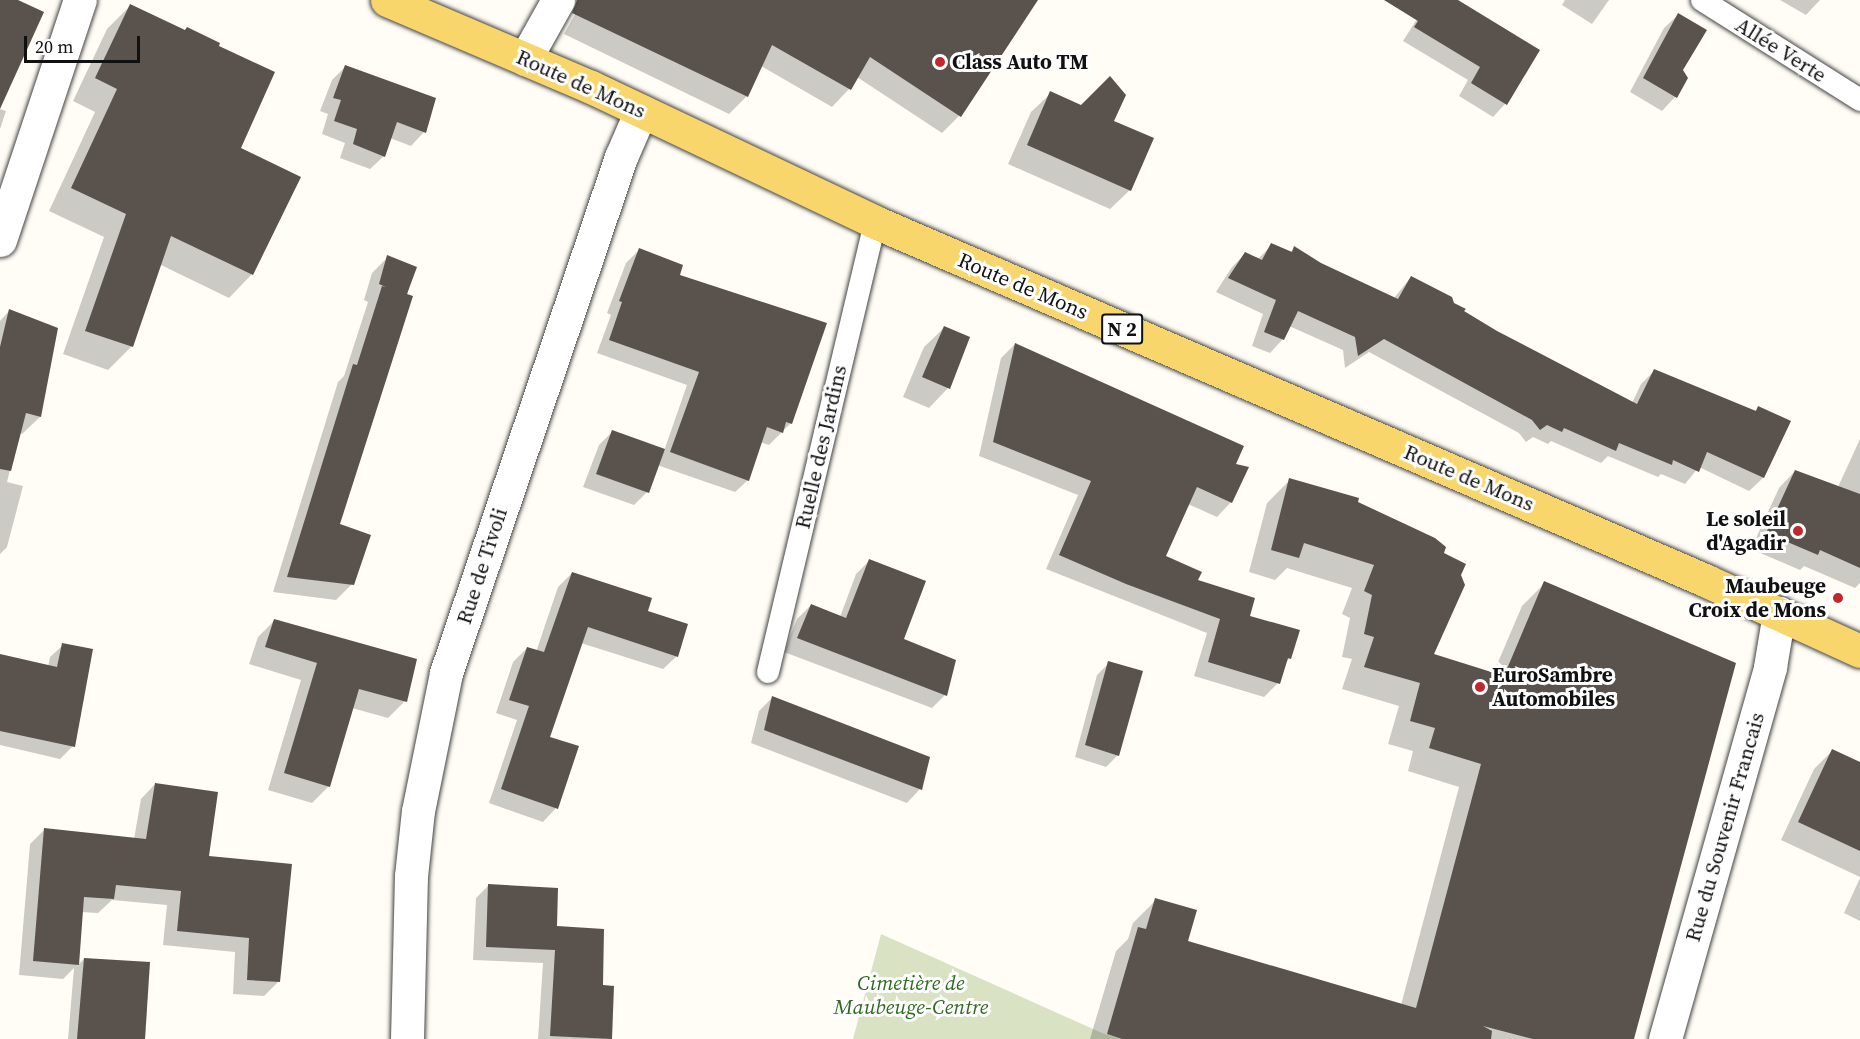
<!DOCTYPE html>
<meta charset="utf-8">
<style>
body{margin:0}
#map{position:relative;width:1860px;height:1039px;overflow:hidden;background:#fffdf5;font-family:"Source Serif 4",serif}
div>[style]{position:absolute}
.cemetery>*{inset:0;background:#d9e3c4}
.shadow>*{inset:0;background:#0003}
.building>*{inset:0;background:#5a524d}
.roads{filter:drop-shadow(0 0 2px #444) drop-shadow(0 0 2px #444)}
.service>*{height:22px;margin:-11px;padding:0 11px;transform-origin:11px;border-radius:11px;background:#fff}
.minor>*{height:33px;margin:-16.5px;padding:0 16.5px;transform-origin:16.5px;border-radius:16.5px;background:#fff}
.primary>*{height:33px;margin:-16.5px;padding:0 16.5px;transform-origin:16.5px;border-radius:16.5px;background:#f9d66b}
.dots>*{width:16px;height:16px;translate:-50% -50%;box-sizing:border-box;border:3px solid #fff;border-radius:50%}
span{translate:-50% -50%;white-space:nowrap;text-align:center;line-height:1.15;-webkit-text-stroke:6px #fff;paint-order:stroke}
.shield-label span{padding:2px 4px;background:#fff;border:2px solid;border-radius:4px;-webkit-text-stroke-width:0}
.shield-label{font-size:20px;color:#111;font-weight:700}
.street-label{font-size:21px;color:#111}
.poi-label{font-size:21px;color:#111;font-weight:700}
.left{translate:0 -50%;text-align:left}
.right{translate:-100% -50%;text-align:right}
.park-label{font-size:21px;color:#2f6b1f;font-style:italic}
.scale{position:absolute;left:24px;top:36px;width:116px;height:27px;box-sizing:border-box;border:3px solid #111;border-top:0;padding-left:8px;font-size:18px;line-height:21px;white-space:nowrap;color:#111;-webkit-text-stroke:4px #fff;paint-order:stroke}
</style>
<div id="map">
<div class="cemetery">
<i style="clip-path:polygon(881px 934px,1102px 1033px,1120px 1039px,853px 1039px)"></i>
</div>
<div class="shadow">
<i style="clip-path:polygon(583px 0,1036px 0,959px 116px,942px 133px,857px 77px,849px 89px,832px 107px,761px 66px,747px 96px,729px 114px,564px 34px)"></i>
<i style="clip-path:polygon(1429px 0,1455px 0,1538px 51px,1505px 104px,1493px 117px,1459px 96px,1468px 80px,1403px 41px)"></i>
<i style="clip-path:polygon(1565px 0,1609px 0,1592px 24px,1562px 5px)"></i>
<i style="clip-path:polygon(1780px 0,1820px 0,1806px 15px)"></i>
<i style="clip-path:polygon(131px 5px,185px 31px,239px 149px,252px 274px,229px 298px,159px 264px,131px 347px,108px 370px,63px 354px,104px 237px,49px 211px,95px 112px,73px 101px,107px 29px)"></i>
<i style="clip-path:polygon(1678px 15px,1682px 70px,1686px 78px,1675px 97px,1662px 111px,1630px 92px,1664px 28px)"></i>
<i style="clip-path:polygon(345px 67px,424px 132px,411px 146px,390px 138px,384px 156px,370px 169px,340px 158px,345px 143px,322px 134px,328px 114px,320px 111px,332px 80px)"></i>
<i style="clip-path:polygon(1051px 93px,1112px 121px,1130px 190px,1110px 209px,1008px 164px,1031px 112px)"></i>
<i style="clip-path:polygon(0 109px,6px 111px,0 129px)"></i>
<i style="clip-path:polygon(1272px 245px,1290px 253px,1294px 248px,1320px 264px,1394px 298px,1411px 277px,1496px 332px,1632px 403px,1641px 384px,1654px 371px,1754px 412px,1758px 408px,1789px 422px,1763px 478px,1749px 491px,1699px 467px,1685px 484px,1661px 474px,1658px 477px,1608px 456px,1601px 463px,1551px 441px,1548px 444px,1533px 437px,1526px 442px,1519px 433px,1369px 352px,1345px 368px,1343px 350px,1289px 326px,1283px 339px,1270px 353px,1252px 346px,1263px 314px,1216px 292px,1232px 267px,1245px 254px,1259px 258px)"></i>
<i style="clip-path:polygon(639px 250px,678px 276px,791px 423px,769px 445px,760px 442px,748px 480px,735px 492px,657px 465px,647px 492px,634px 505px,583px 487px,599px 445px,612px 432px,664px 451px,687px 385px,597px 353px,611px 315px,607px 313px,626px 263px)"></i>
<i style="clip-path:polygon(388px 257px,415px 268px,338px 525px,352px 584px,336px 600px,273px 592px,338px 382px,344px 376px,368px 302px,364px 300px,372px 273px)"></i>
<i style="clip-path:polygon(9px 311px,57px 329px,40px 417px,22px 434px,19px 433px,7px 482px,23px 486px,7px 547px,0 554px,0 321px)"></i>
<i style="clip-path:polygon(944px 328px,948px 388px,929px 408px,903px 397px,924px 347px)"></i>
<i style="clip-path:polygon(1015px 344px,1234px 465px,1231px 502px,1217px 517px,1188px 504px,1164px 557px,1248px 617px,1290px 658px,1284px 664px,1278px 683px,1264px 697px,1194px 676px,1207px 633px,1046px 569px,1078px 495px,979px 456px,1001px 358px)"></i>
<i style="clip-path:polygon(1860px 439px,1860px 583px,1855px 588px,1804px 566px,1800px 570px,1751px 549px,1779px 488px,1795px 471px,1838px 487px)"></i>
<i style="clip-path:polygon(1290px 480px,1356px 503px,1432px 655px,1493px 674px,1522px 606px,1545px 583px,1633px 1039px,1090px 1039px,1116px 951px,1128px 939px,1133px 923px,1156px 900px,1186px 943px,1401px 1005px,1459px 787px,1408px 771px,1413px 751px,1388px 744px,1399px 706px,1342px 689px,1352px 659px,1342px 657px,1350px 618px,1342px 614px,1352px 588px,1287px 568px,1275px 580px,1249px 572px,1267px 503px)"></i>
<i style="clip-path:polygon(869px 561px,902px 640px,945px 695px,932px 708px,784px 652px,797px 619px,811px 605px,840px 617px,856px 574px)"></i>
<i style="clip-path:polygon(572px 573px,646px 612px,677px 656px,663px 669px,581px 643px,548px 738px,556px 808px,543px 822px,489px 803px,517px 720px,496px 713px,513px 662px,527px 648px,536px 652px,558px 587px)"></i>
<i style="clip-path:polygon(275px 620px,405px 701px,388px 718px,352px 708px,329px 786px,312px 803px,268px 790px,301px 680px,249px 664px,258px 637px)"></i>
<i style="clip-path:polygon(63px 645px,73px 746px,60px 759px,0 745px,0 655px,48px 667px,50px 657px)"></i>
<i style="clip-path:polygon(1109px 663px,1118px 755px,1106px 767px,1075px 757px,1097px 675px)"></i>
<i style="clip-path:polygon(772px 698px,929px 757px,920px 789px,907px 803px,751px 743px,759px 711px)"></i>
<i style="clip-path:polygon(1832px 751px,1860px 764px,1860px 877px,1781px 840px,1814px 769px)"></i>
<i style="clip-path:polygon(155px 784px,207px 858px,278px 982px,264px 996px,233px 994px,235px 952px,163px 945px,167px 905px,112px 900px,98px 913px,81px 912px,77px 966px,84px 959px,149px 964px,145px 1039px,68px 1039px,74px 968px,63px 979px,19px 975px,30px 844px,45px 829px,134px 839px,141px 799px)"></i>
<i style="clip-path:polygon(1860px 878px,1860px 921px,1844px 913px)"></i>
<i style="clip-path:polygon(489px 885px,555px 928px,601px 987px,610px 1039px,538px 1039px,543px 963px,473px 960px,476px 898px)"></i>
</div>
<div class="building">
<i style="clip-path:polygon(0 0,18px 0,44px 12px,0 109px)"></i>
<i style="clip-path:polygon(577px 0,1038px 0,961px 117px,870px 57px,851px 90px,772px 45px,748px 97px,572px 13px)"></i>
<i style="clip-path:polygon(1384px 0,1458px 0,1540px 50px,1507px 105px,1471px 83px,1480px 67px,1414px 27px,1418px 21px)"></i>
<i style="clip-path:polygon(130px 4px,185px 30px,187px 27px,220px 43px,219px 46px,275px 72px,241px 148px,301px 177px,253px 275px,171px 236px,133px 347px,85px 331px,126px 214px,71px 188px,117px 89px,95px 78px)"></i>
<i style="clip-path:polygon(1678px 13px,1707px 30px,1683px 70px,1688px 78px,1677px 98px,1643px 78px)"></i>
<i style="clip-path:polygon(345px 65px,436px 98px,426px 133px,397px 122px,385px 157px,353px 144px,357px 129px,334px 121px,341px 100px,333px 98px)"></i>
<i style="clip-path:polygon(1110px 76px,1126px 95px,1114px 121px,1154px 138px,1131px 191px,1027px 145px,1050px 91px,1081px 105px)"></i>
<i style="clip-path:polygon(1271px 243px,1292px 252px,1294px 246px,1321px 263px,1398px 299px,1411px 276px,1452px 297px,1454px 303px,1466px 309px,1464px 311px,1497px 331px,1637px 404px,1654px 369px,1756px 411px,1758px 406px,1791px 421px,1764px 478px,1707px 452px,1699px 472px,1673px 460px,1672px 465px,1619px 443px,1616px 451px,1564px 428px,1562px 432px,1547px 425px,1540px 430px,1532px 420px,1384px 339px,1358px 356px,1355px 337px,1298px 311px,1284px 340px,1264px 332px,1276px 300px,1228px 278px,1245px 252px,1262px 260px)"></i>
<i style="clip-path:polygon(639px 248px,683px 265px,680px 275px,827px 323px,792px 424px,786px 422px,783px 433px,767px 427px,749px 481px,670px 452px,699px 372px,609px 340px,622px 302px,619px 301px)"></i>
<i style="clip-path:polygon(387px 255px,417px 267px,407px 294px,413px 296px,340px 524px,371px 535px,354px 585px,287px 577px,353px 364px,357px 365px,382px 286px,386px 287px,379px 284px)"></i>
<i style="clip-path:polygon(9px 309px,58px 328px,41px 417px,26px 413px,11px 471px,0 469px,0 347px)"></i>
<i style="clip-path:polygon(944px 326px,970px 337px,950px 389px,922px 377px)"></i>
<i style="clip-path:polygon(1015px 343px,1244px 446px,1236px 464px,1249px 467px,1232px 503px,1197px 487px,1166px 556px,1202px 572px,1198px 580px,1255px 598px,1250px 616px,1300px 630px,1291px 659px,1288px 658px,1280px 684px,1208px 662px,1220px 619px,1126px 584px,1059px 555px,1091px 481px,993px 442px)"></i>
<i style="clip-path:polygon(612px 430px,665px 449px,649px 493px,596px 474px)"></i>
<i style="clip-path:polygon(1795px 470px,1860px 494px,1860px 568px,1820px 550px,1818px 555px,1766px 533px)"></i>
<i style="clip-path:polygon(1289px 478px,1359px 498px,1358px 502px,1435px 538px,1446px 547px,1444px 553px,1466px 564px,1461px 575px,1465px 585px,1434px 654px,1504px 676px,1544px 581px,1736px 663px,1634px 1039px,1533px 1039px,1483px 1026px,1492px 1031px,1491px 1039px,1122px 1039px,1107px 1034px,1138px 927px,1146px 929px,1155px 898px,1197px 910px,1188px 941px,1416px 1008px,1481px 764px,1429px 748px,1435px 728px,1410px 721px,1420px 683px,1364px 667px,1374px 637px,1364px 634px,1372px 595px,1364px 591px,1374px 565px,1304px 543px,1299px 558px,1271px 550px)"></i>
<i style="clip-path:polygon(869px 559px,926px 581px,904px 639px,956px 660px,947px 696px,797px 638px,811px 604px,846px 618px)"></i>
<i style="clip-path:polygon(572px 572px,652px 598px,648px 611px,688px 624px,678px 657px,588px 627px,550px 737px,579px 746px,558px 809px,501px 789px,529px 706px,509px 700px,527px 647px,544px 652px)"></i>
<i style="clip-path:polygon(274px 619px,417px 659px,407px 702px,359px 689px,330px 787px,284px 773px,317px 663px,265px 647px)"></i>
<i style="clip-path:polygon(62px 643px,93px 649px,75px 747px,0 731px,0 654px,57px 667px)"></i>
<i style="clip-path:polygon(1108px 661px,1143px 671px,1119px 756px,1085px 745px)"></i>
<i style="clip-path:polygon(772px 696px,930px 757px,922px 790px,764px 730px)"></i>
<i style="clip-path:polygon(1832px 749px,1860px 762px,1860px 851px,1798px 822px)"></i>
<i style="clip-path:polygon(155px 783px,218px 792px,209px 856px,292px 864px,280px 982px,247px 980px,249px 938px,177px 931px,181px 891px,116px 885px,114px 899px,84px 897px,79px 965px,33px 961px,44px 828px,146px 839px)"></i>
<i style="clip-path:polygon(488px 884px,558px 888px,557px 926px,604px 929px,603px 985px,614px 986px,612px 1039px,550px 1036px,555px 950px,486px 947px)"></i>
<i style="clip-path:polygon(84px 958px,150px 962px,145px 1039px,77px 1039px)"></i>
</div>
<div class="roads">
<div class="service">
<i style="left:1702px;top:0;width:187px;rotate:32.3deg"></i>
<i style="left:768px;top:672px;width:463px;rotate:-76.6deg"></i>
</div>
<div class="minor">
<i style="left:525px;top:59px;width:68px;rotate:-60.8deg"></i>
<i style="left:0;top:240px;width:253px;rotate:-71.6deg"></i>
<i style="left:407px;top:1039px;width:163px;rotate:-88.6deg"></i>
<i style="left:411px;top:876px;width:65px;rotate:-83.9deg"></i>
<i style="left:418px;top:811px;width:141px;rotate:-78.5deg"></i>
<i style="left:446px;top:673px;width:545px;rotate:-71.27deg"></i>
<i style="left:621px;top:157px;width:50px;rotate:-66.5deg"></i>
<i style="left:1665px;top:1039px;width:387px;rotate:-74.2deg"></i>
<i style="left:1770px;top:667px;width:55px;rotate:-80.5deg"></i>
</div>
<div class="primary">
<i style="left:387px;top:0;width:222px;rotate:23.1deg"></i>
<i style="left:591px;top:87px;width:314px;rotate:25.4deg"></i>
<i style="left:875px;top:222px;width:906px;rotate:23.34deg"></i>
<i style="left:1707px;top:581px;width:168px;rotate:24.6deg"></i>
</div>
</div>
<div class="dots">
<i style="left:940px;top:62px;background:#c4262e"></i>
<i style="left:1798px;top:531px;background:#c4262e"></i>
<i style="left:1838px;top:598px;background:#c4262e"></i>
<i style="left:1480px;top:687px;background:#c4262e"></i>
</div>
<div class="shield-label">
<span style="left:1122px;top:329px">N 2</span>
</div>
<div class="street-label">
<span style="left:1781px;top:50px;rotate:32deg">Allée Verte</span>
<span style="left:581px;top:84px;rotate:24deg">Route de Mons</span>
<span style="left:1023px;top:286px;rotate:23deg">Route de Mons</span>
<span style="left:821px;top:447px;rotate:-77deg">Ruelle des Jardins</span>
<span style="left:1469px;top:478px;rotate:23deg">Route de Mons</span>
<span style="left:482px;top:566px;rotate:-72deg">Rue de Tivoli</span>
<span style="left:1725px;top:827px;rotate:-74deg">Rue du Souvenir Francais</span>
</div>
<div class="poi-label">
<span class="left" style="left:952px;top:62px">Class Auto TM</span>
<span class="right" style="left:1786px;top:531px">Le soleil<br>d'Agadir</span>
<span class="right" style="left:1826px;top:598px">Maubeuge<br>Croix de Mons</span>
<span class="left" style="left:1492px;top:687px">EuroSambre<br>Automobiles</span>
</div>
<div class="park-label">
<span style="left:911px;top:995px">Cimetière de<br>Maubeuge-Centre</span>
</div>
<div class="scale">20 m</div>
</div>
